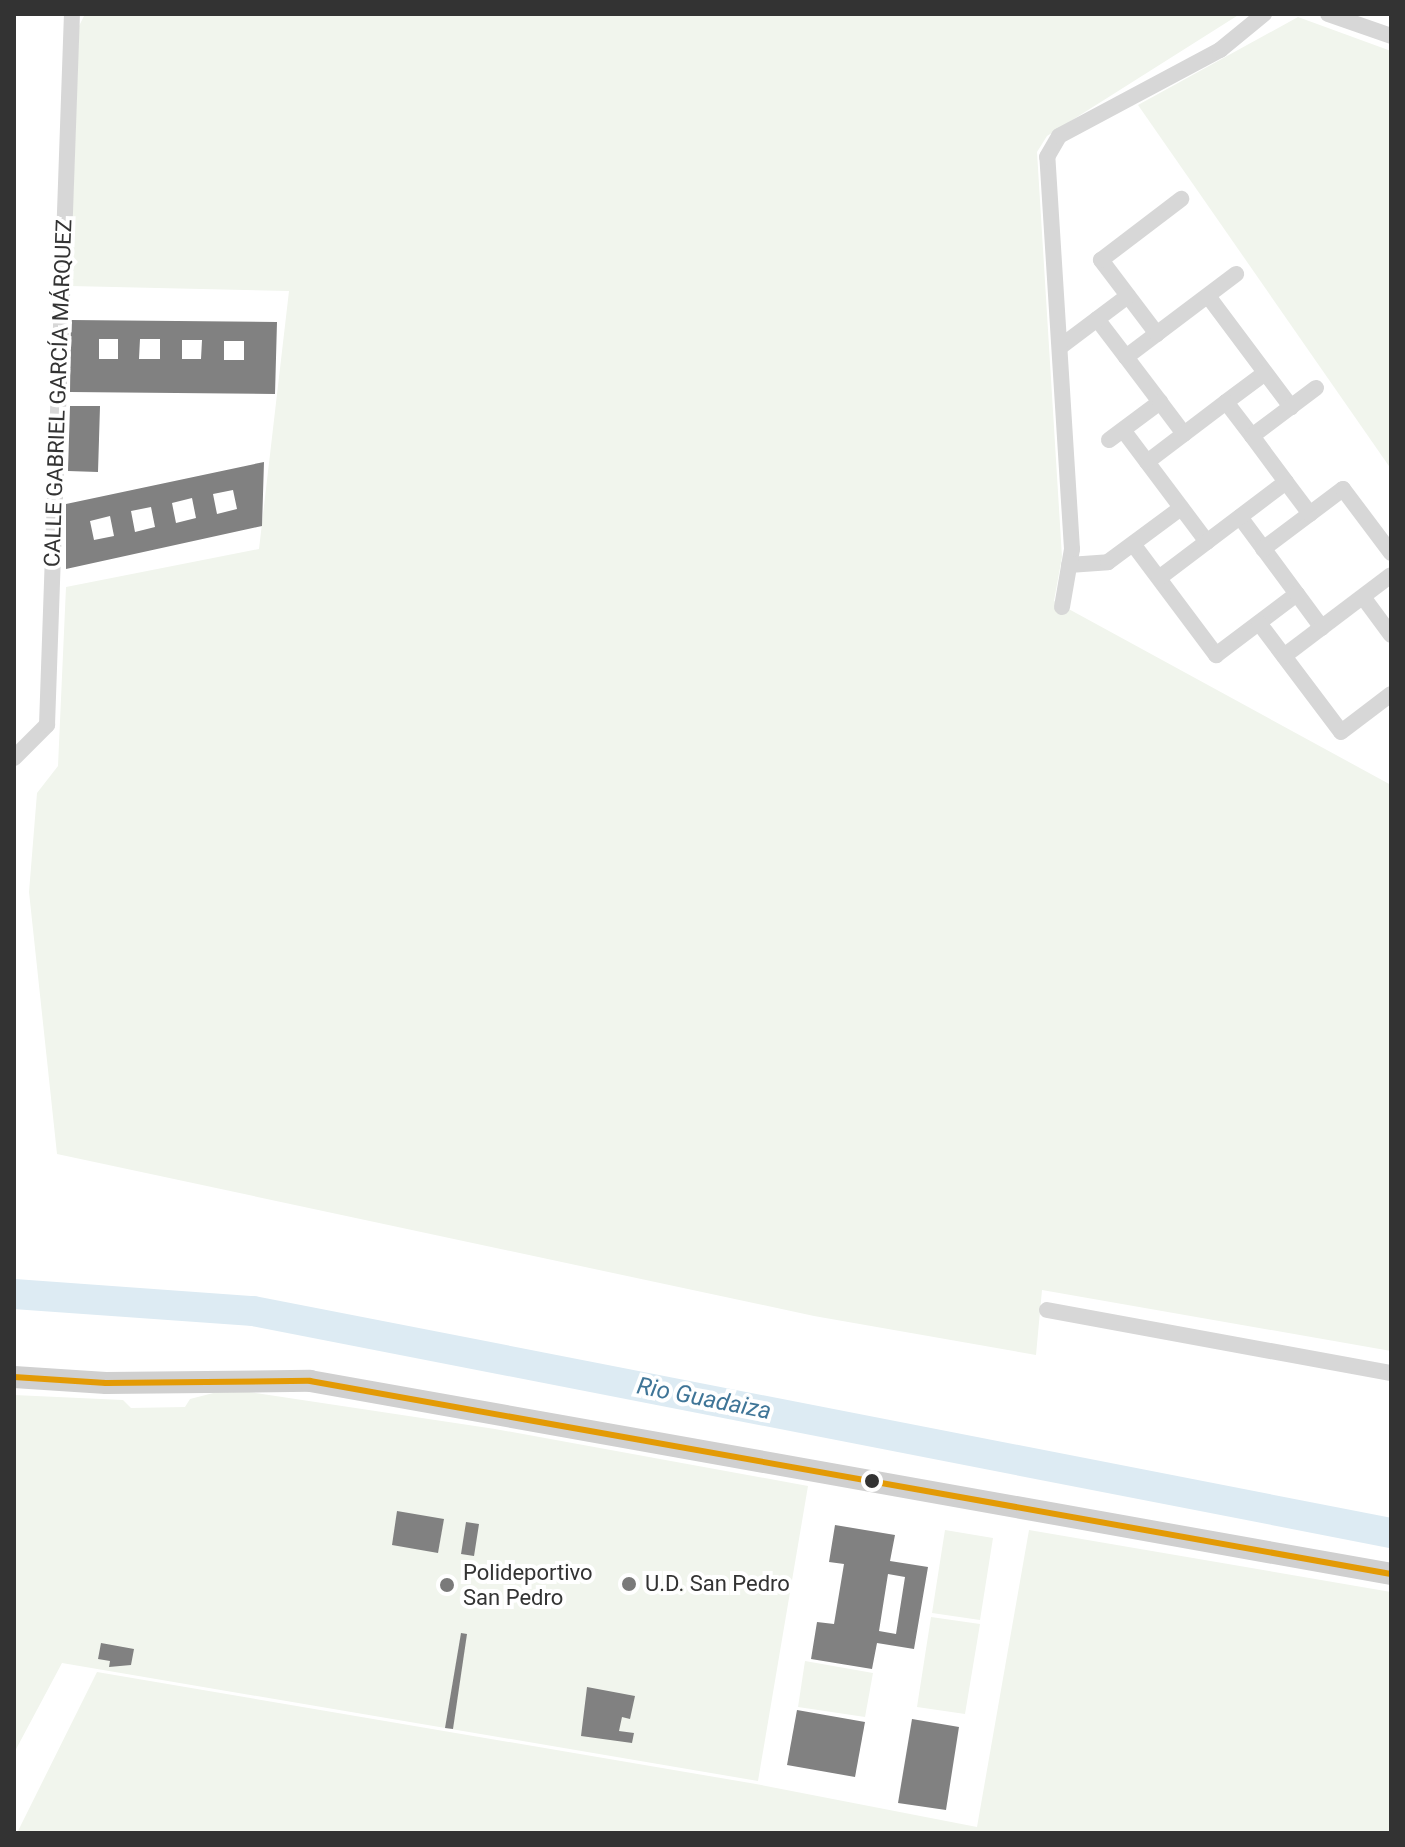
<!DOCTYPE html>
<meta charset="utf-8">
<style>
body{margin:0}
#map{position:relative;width:1405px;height:1847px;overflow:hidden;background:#fff;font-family:Roboto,sans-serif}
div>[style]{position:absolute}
.green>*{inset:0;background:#f1f5ed}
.river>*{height:30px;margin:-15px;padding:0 15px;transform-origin:15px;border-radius:15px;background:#ddebf3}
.building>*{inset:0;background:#818181}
.street>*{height:16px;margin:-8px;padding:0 8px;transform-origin:8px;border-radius:8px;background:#d7d7d7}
.secondary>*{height:22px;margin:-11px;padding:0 11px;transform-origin:11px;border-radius:11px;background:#d0d0d0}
.bus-1>*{height:6px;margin:-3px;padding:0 3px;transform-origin:3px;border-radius:3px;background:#e39a05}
.dots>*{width:22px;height:22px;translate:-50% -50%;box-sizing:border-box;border:4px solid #fff;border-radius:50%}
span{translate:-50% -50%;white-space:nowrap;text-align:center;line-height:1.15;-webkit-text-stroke:8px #fff;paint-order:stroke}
.street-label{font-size:22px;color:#333}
.poi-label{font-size:22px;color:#333}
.left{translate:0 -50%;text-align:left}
.water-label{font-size:24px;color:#3f7597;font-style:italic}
.frame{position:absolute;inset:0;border:16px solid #333;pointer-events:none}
</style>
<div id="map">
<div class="green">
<i style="clip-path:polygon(85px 14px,1240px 14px,1047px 136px,1037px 152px,1062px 557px,1054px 601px,1391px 785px,1391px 1351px,1042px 1290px,1036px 1355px,814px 1316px,57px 1154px,29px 892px,37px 793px,58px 766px,66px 587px,259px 549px,289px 291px,70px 286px,79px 26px)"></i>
<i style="clip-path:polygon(1298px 17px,1391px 51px,1391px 469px,1138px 105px)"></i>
<i style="clip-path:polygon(229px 1389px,495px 1429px,808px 1486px,758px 1781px,62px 1663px,14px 1753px,14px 1395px,123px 1400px,131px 1408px,185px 1407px,190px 1399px)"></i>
<i style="clip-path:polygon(945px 1530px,993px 1538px,980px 1620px,932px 1613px)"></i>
<i style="clip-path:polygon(1029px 1530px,1391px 1592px,1391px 1833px,17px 1833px,97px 1672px,756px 1784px,977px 1827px)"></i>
<i style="clip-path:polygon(931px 1617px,980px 1624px,965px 1714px,917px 1707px)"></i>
<i style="clip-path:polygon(805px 1661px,873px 1673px,865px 1717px,798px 1707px)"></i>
</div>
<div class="river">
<i style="left:14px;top:1294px;width:240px;rotate:4.1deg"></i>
<i style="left:253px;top:1311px;width:1159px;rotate:11.04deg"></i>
</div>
<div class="building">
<i style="clip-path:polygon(evenodd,71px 320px,277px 322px,275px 394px,70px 392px,71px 320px,99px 339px,118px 339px,118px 359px,99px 359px,99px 339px,71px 320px,140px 339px,160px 339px,160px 359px,139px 359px,140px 339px,71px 320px,182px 340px,202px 340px,201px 359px,182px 359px,182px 340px,71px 320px,224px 341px,244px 341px,244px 360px,224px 360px,224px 341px)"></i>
<i style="clip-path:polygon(70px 406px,100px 406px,98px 472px,68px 471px)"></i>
<i style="clip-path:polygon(evenodd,264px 462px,262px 526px,66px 569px,66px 504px,264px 462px,233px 490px,237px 509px,217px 514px,213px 494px,233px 490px,264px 462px,192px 498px,196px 518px,176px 523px,172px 503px,192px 498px,264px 462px,151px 507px,155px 527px,135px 532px,131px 511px,151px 507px,264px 462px,110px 516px,114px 536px,94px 540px,90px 521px,110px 516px)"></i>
<i style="clip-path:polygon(397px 1511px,444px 1519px,438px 1553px,392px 1545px)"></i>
<i style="clip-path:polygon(466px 1522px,479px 1524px,474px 1556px,461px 1554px)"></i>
<i style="clip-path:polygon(evenodd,835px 1525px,895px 1535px,890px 1561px,928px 1567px,914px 1649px,877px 1643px,872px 1669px,811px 1659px,817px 1622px,834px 1624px,844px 1564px,829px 1562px,835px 1525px,888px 1574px,905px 1577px,896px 1634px,879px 1631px,888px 1574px)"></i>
<i style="clip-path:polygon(461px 1633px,467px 1634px,453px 1729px,445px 1728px)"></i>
<i style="clip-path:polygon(101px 1643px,134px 1649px,131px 1665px,109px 1667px,110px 1661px,98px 1659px)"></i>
<i style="clip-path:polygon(587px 1687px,635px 1696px,630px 1719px,622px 1717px,619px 1731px,634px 1733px,632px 1743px,581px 1736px)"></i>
<i style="clip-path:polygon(797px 1710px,865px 1722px,855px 1777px,787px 1765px)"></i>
<i style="clip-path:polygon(912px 1719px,959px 1727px,946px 1810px,898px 1803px)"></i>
</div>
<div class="street">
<i style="left:1328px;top:14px;width:67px;rotate:19.2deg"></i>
<i style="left:1208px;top:296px;width:139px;rotate:53.2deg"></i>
<i style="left:1097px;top:319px;width:48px;rotate:52.7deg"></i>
<i style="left:1126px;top:357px;width:138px;rotate:-37deg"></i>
<i style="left:1157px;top:334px;width:93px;rotate:-127.1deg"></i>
<i style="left:1101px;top:260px;width:101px;rotate:-37.3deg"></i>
<i style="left:1060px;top:347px;width:85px;rotate:-36.9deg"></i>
<i style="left:1126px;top:357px;width:56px;rotate:52.9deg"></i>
<i style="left:1265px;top:373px;width:49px;rotate:143.4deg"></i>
<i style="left:1226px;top:402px;width:43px;rotate:52.6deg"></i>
<i style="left:1252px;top:436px;width:80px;rotate:-36.9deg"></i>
<i style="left:1123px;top:430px;width:140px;rotate:53.1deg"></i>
<i style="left:1252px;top:436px;width:57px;rotate:53.5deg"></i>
<i style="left:1109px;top:440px;width:64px;rotate:-36.7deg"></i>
<i style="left:1160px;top:402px;width:40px;rotate:53deg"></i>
<i style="left:1147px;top:462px;width:99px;rotate:-37.2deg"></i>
<i style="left:1240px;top:517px;width:96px;rotate:53.5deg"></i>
<i style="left:1133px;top:544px;width:139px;rotate:53.2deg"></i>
<i style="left:1216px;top:655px;width:101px;rotate:-37deg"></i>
<i style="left:1297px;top:594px;width:42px;rotate:53.7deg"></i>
<i style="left:1263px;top:549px;width:100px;rotate:-36.9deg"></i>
<i style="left:1343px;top:489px;width:80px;rotate:53.1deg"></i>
<i style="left:1069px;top:565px;width:39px;rotate:-4deg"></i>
<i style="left:1108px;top:562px;width:91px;rotate:-36.5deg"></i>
<i style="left:1159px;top:578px;width:159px;rotate:-37.1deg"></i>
<i style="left:1286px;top:482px;width:40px;rotate:53deg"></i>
<i style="left:1363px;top:597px;width:47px;rotate:53.6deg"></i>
<i style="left:1062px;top:607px;width:59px;rotate:-80.2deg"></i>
<i style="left:1072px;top:549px;width:393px;rotate:-93.6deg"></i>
<i style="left:1047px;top:157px;width:24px;rotate:-60deg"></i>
<i style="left:1059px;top:136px;width:183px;rotate:-28.1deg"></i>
<i style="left:1220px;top:50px;width:57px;rotate:-39.3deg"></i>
<i style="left:1259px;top:623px;width:136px;rotate:53deg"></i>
<i style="left:1341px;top:732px;width:63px;rotate:-37.2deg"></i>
<i style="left:1284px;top:656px;width:134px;rotate:-37.1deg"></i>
<i style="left:14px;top:758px;width:47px;rotate:-45deg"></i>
<i style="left:47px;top:725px;width:711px;rotate:-87.99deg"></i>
<i style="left:1047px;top:1310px;width:350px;rotate:10.4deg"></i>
</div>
<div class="secondary">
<i style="left:14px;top:1377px;width:92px;rotate:3.7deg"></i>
<i style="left:106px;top:1383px;width:204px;rotate:-0.6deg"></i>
<i style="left:310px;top:1381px;width:1098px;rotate:10.12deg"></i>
</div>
<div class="bus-1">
<i style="left:14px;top:1377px;width:92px;rotate:3.7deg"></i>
<i style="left:106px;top:1383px;width:204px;rotate:-0.6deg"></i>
<i style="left:310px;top:1381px;width:1098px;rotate:10.12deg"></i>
</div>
<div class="dots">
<i style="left:872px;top:1481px;background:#333"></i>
<i style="left:629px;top:1584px;background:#7a7a7a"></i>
<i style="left:447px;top:1585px;background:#7a7a7a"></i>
</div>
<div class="street-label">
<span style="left:58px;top:393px;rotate:-88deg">CALLE GABRIEL GARCÍA MÁRQUEZ</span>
</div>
<div class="poi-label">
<span class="left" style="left:463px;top:1585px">Polideportivo<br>San Pedro</span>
<span class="left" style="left:645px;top:1584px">U.D. San Pedro</span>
</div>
<div class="water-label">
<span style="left:704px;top:1399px;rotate:11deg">Rio Guadaiza</span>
</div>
<div class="frame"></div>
</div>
